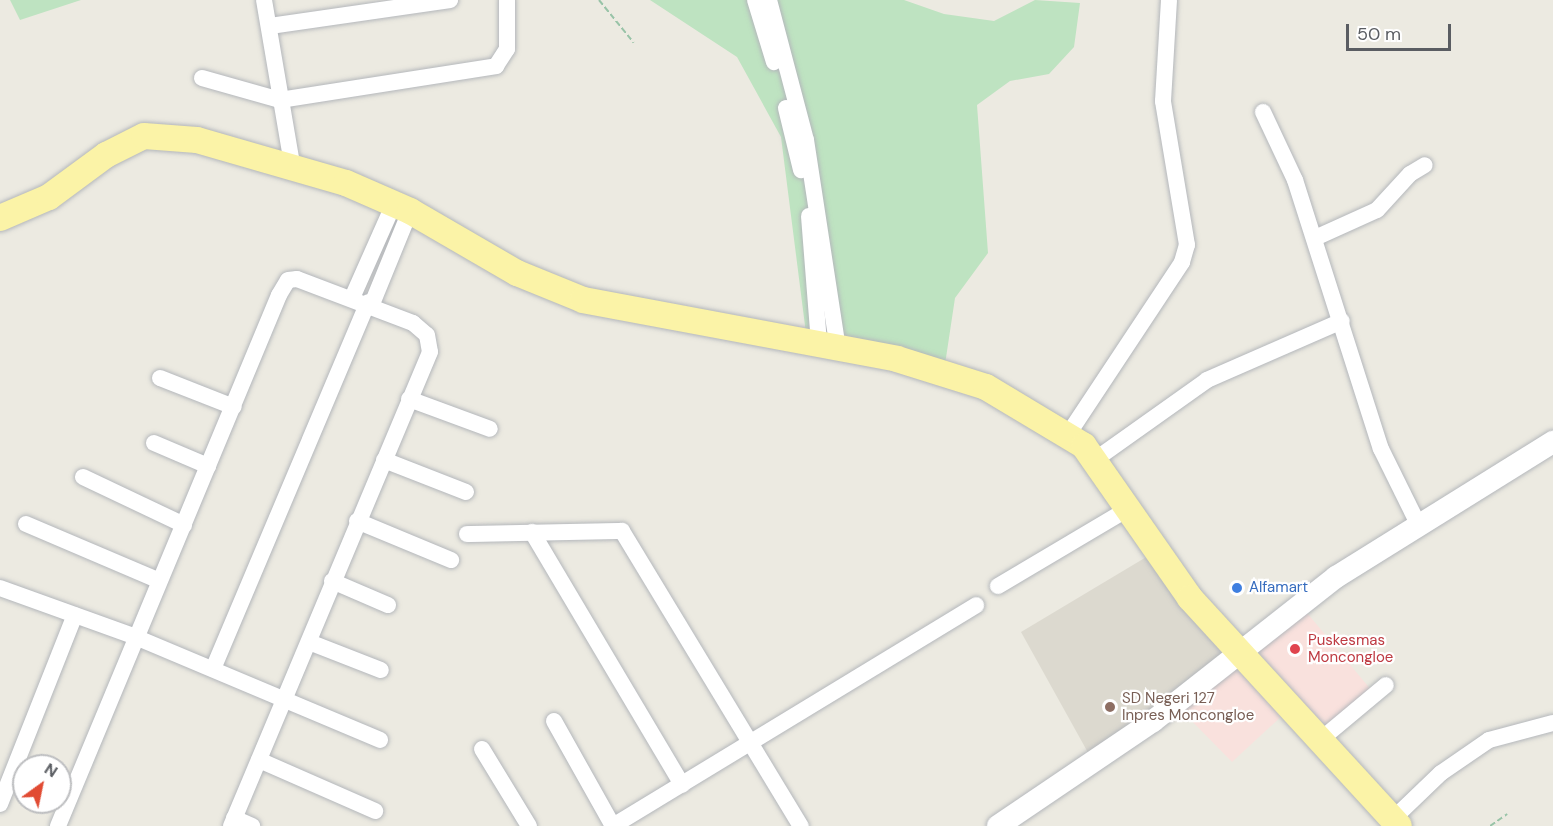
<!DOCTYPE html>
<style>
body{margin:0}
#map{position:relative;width:1553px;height:826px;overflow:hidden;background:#eceae1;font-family:"DM Sans",sans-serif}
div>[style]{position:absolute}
.education>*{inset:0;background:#dcd9cf}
.medical>*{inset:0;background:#f9e1dd}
.green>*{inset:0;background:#bee3c1}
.path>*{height:2px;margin-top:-1px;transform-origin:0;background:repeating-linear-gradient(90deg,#98c3a7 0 6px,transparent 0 9px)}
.roads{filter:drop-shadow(0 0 2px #b4b7bb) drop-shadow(0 0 2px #b4b7bb)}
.street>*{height:16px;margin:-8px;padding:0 8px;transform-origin:8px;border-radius:8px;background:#fff}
.secondary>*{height:22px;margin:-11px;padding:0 11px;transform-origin:11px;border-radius:11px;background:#fff}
.primary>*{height:26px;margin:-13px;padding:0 13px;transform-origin:13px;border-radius:13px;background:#fbf3a7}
.dots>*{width:16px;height:16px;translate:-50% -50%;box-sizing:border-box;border:3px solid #fff;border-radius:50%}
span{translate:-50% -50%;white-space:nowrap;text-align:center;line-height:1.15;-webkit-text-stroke:4.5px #fff;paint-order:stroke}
.shop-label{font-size:15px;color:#366cbe}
.left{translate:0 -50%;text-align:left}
.health-label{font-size:15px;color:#be3a42}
.education-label{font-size:15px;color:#785e54}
.north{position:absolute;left:12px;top:754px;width:60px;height:60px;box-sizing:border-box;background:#fff;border:2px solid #bdbec0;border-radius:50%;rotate:33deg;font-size:16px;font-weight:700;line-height:24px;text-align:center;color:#5a5d62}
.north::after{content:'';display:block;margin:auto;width:21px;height:27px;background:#e14b33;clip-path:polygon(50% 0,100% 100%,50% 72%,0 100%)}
.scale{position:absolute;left:1346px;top:24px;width:105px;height:27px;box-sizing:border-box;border:3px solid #5a5d62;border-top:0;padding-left:8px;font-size:18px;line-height:21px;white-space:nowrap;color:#5a5d62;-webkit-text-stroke:4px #fff;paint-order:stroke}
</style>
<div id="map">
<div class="education">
<i style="clip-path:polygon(1148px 556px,1225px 656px,1091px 758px,1021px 632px)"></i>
</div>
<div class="medical">
<i style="clip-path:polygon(1303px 608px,1372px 691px,1312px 745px,1284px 714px,1232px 762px,1179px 708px)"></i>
</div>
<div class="green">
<i style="clip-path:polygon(10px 0,81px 0,20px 20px)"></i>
<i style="clip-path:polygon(650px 0,904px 0,944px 14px,994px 21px,1035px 0,1080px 3px,1074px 47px,1049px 74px,1010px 81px,977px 105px,988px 253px,955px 298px,944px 371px,808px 349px,781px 137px,737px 57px)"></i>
</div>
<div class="path">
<i style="left:599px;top:0;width:55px;rotate:50.9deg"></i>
<i style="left:1490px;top:826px;width:21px;rotate:-35deg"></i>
</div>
<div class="roads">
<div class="street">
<i style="left:264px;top:0;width:166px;rotate:80.3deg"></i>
<i style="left:755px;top:0;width:65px;rotate:73deg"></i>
<i style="left:769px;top:0;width:145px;rotate:75.2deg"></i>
<i style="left:806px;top:140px;width:210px;rotate:81.3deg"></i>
<i style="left:270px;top:26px;width:182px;rotate:-8.2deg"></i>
<i style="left:202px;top:78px;width:81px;rotate:15.8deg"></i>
<i style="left:280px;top:100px;width:219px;rotate:-8.9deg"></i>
<i style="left:496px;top:66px;width:20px;rotate:-57deg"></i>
<i style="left:507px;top:49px;width:49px;rotate:-90deg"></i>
<i style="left:786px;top:108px;width:64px;rotate:76.4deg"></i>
<i style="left:1263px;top:112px;width:75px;rotate:64.8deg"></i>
<i style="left:1295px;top:180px;width:282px;rotate:72.3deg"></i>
<i style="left:1381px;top:449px;width:84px;rotate:63.7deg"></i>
<i style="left:809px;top:216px;width:128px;rotate:85.5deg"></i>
<i style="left:1315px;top:238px;width:68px;rotate:-24.3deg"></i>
<i style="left:1377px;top:210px;width:49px;rotate:-47.5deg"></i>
<i style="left:1410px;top:174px;width:17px;rotate:-31deg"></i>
<i style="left:352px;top:298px;width:104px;rotate:-66.1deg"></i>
<i style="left:372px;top:304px;width:100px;rotate:-67.8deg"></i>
<i style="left:160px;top:378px;width:79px;rotate:21.4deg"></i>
<i style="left:409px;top:399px;width:86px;rotate:20.3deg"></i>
<i style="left:1069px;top:433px;width:205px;rotate:-56.5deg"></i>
<i style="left:1182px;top:262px;width:18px;rotate:-74deg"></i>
<i style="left:1187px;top:245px;width:146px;rotate:-99.5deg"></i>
<i style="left:1163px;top:101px;width:101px;rotate:-86.6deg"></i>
<i style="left:154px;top:443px;width:59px;rotate:23.1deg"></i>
<i style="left:1096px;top:459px;width:136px;rotate:-35.4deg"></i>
<i style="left:1207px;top:380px;width:147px;rotate:-23.6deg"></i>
<i style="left:384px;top:460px;width:88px;rotate:21.3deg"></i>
<i style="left:83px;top:477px;width:112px;rotate:25.4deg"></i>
<i style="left:357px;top:521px;width:102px;rotate:22.5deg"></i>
<i style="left:26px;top:524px;width:142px;rotate:23.1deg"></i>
<i style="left:532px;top:532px;width:294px;rotate:59.3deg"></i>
<i style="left:467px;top:534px;width:155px;rotate:-1.1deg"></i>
<i style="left:622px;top:531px;width:345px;rotate:58.8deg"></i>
<i style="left:332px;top:581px;width:61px;rotate:23.2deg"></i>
<i style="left:998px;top:586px;width:155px;rotate:-30.7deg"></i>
<i style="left:0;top:588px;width:141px;rotate:19.8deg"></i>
<i style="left:133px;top:636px;width:268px;rotate:22.8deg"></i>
<i style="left:309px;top:642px;width:77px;rotate:21.3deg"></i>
<i style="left:213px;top:669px;width:398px;rotate:-67.1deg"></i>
<i style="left:554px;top:721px;width:120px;rotate:60.7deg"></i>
<i style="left:1319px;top:741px;width:87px;rotate:-39.9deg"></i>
<i style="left:482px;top:749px;width:90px;rotate:58.6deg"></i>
<i style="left:259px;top:760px;width:127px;rotate:23.7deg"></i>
<i style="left:0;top:804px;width:203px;rotate:-68.4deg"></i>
<i style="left:234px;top:818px;width:20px;rotate:24deg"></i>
<i style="left:1393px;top:819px;width:66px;rotate:-43.8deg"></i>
<i style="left:1441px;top:773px;width:58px;rotate:-34.5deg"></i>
<i style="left:1489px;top:740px;width:66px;rotate:-14.9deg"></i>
<i style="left:58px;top:826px;width:575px;rotate:-67.4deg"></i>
<i style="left:279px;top:295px;width:17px;rotate:-59deg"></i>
<i style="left:288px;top:280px;width:9px;rotate:-6deg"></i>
<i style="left:297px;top:279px;width:124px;rotate:20.8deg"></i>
<i style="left:413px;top:323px;width:18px;rotate:41deg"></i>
<i style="left:427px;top:335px;width:17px;rotate:80deg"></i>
<i style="left:430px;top:352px;width:514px;rotate:112.77deg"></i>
<i style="left:613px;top:826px;width:425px;rotate:-31.3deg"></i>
</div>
<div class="secondary">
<i style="left:998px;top:826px;width:187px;rotate:-34.1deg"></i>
<i style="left:1153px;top:721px;width:233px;rotate:-38.2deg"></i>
<i style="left:1336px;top:577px;width:256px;rotate:-31.9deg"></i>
</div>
<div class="primary">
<i style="left:0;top:218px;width:53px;rotate:-23.2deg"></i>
<i style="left:49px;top:197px;width:71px;rotate:-36.4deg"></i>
<i style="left:106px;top:155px;width:42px;rotate:-26.6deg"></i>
<i style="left:144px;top:136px;width:53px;rotate:4.3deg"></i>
<i style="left:197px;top:140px;width:155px;rotate:16.1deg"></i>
<i style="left:346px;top:183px;width:70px;rotate:23.6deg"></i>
<i style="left:410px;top:211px;width:124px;rotate:30.1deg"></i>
<i style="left:517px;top:273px;width:71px;rotate:22.2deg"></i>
<i style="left:583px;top:300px;width:319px;rotate:10.6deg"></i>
<i style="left:897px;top:359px;width:93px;rotate:17.5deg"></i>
<i style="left:986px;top:387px;width:114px;rotate:31deg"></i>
<i style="left:1084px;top:446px;width:185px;rotate:55.1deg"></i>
<i style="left:1190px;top:598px;width:309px;rotate:47.5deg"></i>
</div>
</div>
<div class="dots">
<i style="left:1237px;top:588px;background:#3f7fe0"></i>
<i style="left:1295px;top:649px;background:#e0444e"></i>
<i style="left:1110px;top:707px;background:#8d6e63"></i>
</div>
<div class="shop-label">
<span class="left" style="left:1249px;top:588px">Alfamart</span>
</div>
<div class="health-label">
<span class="left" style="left:1308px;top:649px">Puskesmas<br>Moncongloe</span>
</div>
<div class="education-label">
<span class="left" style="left:1122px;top:707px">SD Negeri 127<br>Inpres Moncongloe</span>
</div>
<div class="north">N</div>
<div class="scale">50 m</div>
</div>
